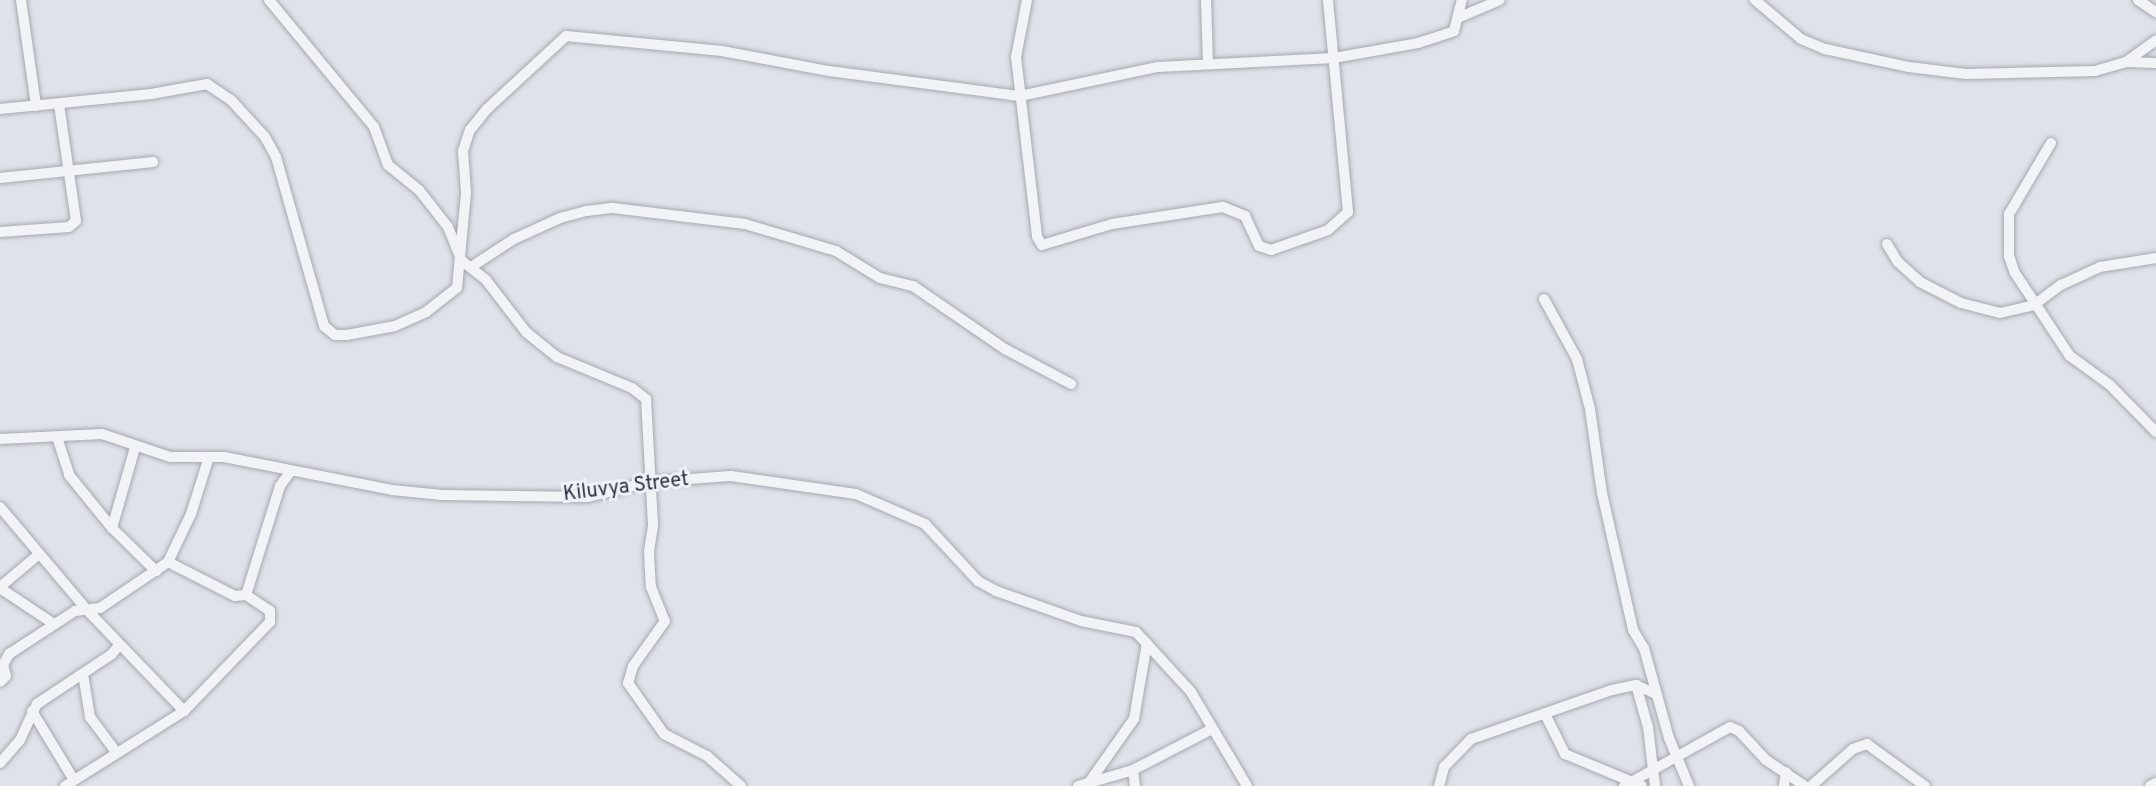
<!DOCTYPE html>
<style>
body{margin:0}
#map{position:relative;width:2156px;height:786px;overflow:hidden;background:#dfe2e8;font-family:Overpass,sans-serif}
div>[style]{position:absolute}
.roads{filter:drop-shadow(0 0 2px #a4a9b2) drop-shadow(0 0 2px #a4a9b2)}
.minor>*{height:10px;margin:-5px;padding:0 5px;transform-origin:5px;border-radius:5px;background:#f2f3f6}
span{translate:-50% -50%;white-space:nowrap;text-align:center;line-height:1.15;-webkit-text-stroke:6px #eef1f6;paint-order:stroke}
.street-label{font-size:20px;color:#282f3f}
</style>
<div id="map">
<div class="roads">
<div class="minor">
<i style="left:21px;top:0;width:107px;rotate:81.9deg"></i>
<i style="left:269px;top:0;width:165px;rotate:50.4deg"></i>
<i style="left:374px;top:127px;width:40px;rotate:69.8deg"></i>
<i style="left:388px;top:165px;width:40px;rotate:39deg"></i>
<i style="left:419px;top:190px;width:47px;rotate:51.9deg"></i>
<i style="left:448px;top:227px;width:37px;rotate:68deg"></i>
<i style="left:462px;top:261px;width:31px;rotate:38deg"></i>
<i style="left:486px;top:280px;width:66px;rotate:52.4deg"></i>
<i style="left:526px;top:332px;width:40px;rotate:39deg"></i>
<i style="left:557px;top:357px;width:81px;rotate:22.5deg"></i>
<i style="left:632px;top:388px;width:18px;rotate:38deg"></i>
<i style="left:646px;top:399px;width:127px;rotate:86.8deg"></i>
<i style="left:653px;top:526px;width:26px;rotate:99deg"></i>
<i style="left:649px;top:552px;width:35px;rotate:87deg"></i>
<i style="left:651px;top:587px;width:37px;rotate:68deg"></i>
<i style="left:665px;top:621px;width:55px;rotate:125.4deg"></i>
<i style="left:633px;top:666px;width:18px;rotate:106deg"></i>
<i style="left:628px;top:683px;width:62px;rotate:54.8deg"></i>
<i style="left:664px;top:734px;width:48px;rotate:27.1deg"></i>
<i style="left:707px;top:756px;width:45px;rotate:41.4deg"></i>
<i style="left:1027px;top:0;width:58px;rotate:100.9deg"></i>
<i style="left:1016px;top:57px;width:181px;rotate:83.3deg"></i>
<i style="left:1037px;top:237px;width:9px;rotate:58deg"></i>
<i style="left:1042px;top:245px;width:73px;rotate:-16.7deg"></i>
<i style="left:1112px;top:224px;width:112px;rotate:-8.7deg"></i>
<i style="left:1223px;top:207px;width:24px;rotate:22deg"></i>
<i style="left:1245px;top:216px;width:33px;rotate:65deg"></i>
<i style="left:1259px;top:246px;width:13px;rotate:18deg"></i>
<i style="left:1271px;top:250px;width:60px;rotate:-19.3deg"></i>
<i style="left:1328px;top:230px;width:27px;rotate:-42deg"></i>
<i style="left:1348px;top:212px;width:213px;rotate:-95.4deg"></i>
<i style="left:1206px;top:0;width:64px;rotate:88.2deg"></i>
<i style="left:1755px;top:0;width:60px;rotate:40.3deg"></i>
<i style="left:1801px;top:39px;width:26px;rotate:23deg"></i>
<i style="left:1825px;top:49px;width:86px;rotate:12.1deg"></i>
<i style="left:1909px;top:67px;width:57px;rotate:7deg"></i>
<i style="left:1966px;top:74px;width:129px;rotate:-1.3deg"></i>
<i style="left:2095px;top:71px;width:32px;rotate:-16deg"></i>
<i style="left:2126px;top:62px;width:37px;rotate:-36deg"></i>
<i style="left:2138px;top:0;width:22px;rotate:34deg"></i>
<i style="left:1460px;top:17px;width:43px;rotate:-23deg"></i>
<i style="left:2126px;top:62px;width:30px;rotate:2deg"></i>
<i style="left:0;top:109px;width:152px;rotate:-5.7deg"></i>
<i style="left:151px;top:94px;width:57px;rotate:-10.1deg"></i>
<i style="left:207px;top:84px;width:29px;rotate:34deg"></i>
<i style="left:231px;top:100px;width:50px;rotate:47.4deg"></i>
<i style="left:265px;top:137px;width:23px;rotate:61deg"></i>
<i style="left:276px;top:157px;width:176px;rotate:74.1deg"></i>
<i style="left:324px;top:326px;width:14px;rotate:39deg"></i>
<i style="left:335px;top:335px;width:12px"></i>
<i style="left:347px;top:335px;width:49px;rotate:-10.6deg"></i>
<i style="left:395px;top:326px;width:34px;rotate:-24deg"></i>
<i style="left:426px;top:312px;width:39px;rotate:-38deg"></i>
<i style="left:457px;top:288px;width:96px;rotate:-84.6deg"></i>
<i style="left:466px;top:192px;width:41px;rotate:-94.2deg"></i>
<i style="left:463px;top:151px;width:22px;rotate:-72deg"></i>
<i style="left:470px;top:130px;width:27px;rotate:-51deg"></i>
<i style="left:487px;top:109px;width:108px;rotate:-42.7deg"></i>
<i style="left:566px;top:36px;width:157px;rotate:5.5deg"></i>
<i style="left:722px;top:51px;width:109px;rotate:10.6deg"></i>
<i style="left:829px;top:71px;width:193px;rotate:7.5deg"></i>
<i style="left:1020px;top:96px;width:141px;rotate:-11.9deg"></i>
<i style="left:1158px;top:67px;width:176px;rotate:-2.9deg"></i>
<i style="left:1334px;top:58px;width:85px;rotate:-10.1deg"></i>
<i style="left:1418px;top:43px;width:38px;rotate:-18deg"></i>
<i style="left:1454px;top:31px;width:32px;rotate:-76deg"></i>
<i style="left:2051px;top:143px;width:82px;rotate:120.6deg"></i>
<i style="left:2009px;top:214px;width:42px;rotate:90deg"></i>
<i style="left:2009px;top:256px;width:18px;rotate:71deg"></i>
<i style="left:2015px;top:273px;width:100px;rotate:56.5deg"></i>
<i style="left:2070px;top:356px;width:49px;rotate:35.9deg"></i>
<i style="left:2110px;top:385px;width:66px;rotate:45.6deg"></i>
<i style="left:0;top:178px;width:154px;rotate:-6deg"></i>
<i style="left:0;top:232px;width:69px;rotate:-4.1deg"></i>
<i style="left:69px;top:227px;width:9px;rotate:-41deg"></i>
<i style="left:76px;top:221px;width:118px;rotate:-98.3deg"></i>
<i style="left:1887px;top:244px;width:21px;rotate:59deg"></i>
<i style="left:1898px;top:262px;width:30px;rotate:42deg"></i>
<i style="left:1920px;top:282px;width:46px;rotate:27.1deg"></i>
<i style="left:1961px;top:303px;width:40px;rotate:14.4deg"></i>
<i style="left:2000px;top:313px;width:35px;rotate:-13deg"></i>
<i style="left:2034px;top:305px;width:34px;rotate:-37deg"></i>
<i style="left:2061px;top:285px;width:43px;rotate:-24.8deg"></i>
<i style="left:2100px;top:267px;width:57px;rotate:-9.1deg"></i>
<i style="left:471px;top:267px;width:51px;rotate:-33.1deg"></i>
<i style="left:514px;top:239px;width:51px;rotate:-24.5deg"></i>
<i style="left:560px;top:218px;width:28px;rotate:-15deg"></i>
<i style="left:587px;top:211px;width:26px;rotate:-7deg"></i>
<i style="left:613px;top:208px;width:133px;rotate:6.9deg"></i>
<i style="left:745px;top:224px;width:95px;rotate:16.5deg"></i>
<i style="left:836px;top:251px;width:52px;rotate:31.5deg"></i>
<i style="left:880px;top:278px;width:34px;rotate:14deg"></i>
<i style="left:913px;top:286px;width:112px;rotate:34.4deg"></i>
<i style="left:1005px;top:349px;width:75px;rotate:27.9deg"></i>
<i style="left:1544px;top:299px;width:68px;rotate:61.2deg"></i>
<i style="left:1577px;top:359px;width:52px;rotate:75.4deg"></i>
<i style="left:1590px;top:409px;width:85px;rotate:81.9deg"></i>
<i style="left:1602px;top:493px;width:140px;rotate:77.2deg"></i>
<i style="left:1633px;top:630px;width:21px;rotate:59deg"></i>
<i style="left:1644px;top:648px;width:93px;rotate:74.5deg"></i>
<i style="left:1669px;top:738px;width:52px;rotate:67.4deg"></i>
<i style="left:57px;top:437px;width:40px;rotate:72deg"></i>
<i style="left:69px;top:475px;width:68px;rotate:50.9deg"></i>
<i style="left:112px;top:528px;width:62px;rotate:44.3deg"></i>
<i style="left:0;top:439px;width:102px;rotate:-2.8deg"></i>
<i style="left:102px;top:434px;width:72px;rotate:18.7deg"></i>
<i style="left:170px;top:457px;width:54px"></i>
<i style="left:224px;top:457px;width:171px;rotate:11.1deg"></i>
<i style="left:392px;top:490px;width:50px;rotate:5.7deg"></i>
<i style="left:442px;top:495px;width:146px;rotate:0.8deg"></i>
<i style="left:588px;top:497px;width:63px;rotate:-13.8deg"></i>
<i style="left:649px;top:482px;width:82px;rotate:-4.2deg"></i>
<i style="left:731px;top:476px;width:126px;rotate:8.2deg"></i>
<i style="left:856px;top:494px;width:75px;rotate:23.5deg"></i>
<i style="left:925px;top:524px;width:78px;rotate:47.1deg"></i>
<i style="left:978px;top:581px;width:21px;rotate:29deg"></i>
<i style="left:996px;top:591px;width:90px;rotate:19.4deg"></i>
<i style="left:1081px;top:621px;width:56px;rotate:11.3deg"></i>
<i style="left:1136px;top:632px;width:81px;rotate:47.5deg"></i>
<i style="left:1191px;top:692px;width:109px;rotate:59.2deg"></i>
<i style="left:0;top:507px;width:136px;rotate:49.8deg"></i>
<i style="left:88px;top:611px;width:139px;rotate:46.2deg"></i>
<i style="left:112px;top:528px;width:83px;rotate:-74deg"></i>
<i style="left:168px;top:562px;width:75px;rotate:26.9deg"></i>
<i style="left:235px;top:596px;width:11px;rotate:-5deg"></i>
<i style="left:0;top:587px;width:50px;rotate:-40.1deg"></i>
<i style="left:0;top:588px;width:65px;rotate:33.7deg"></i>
<i style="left:83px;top:674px;width:44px;rotate:80.8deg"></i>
<i style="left:90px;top:717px;width:44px;rotate:53.4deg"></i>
<i style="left:0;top:682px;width:8px;rotate:-45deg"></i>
<i style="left:6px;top:676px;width:11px;rotate:-105deg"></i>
<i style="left:3px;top:665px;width:13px;rotate:-61deg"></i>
<i style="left:9px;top:654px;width:79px;rotate:-33.1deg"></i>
<i style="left:75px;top:611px;width:25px;rotate:-7deg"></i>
<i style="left:100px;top:608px;width:82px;rotate:-34.1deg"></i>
<i style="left:168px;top:562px;width:53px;rotate:-64.4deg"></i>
<i style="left:191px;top:514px;width:60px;rotate:-72.5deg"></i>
<i style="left:1636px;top:685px;width:44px;rotate:74.1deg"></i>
<i style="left:1648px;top:727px;width:59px;rotate:83.2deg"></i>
<i style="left:32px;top:711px;width:81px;rotate:58.7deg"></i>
<i style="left:1545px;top:714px;width:45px;rotate:63.4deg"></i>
<i style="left:1565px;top:754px;width:83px;rotate:22.6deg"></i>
<i style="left:0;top:763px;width:30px;rotate:-49deg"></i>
<i style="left:20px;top:740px;width:40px;rotate:-65deg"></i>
<i style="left:37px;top:704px;width:90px;rotate:-33.7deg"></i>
<i style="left:112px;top:654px;width:11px;rotate:-52deg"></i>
<i style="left:1133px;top:770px;width:16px;rotate:83deg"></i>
<i style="left:1088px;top:784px;width:80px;rotate:-54.7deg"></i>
<i style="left:1134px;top:719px;width:77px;rotate:-80.3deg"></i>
<i style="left:65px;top:786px;width:141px;rotate:-32.2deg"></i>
<i style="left:184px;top:711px;width:124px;rotate:-46deg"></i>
<i style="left:270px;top:622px;width:11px;rotate:-90deg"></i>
<i style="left:270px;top:611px;width:29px;rotate:-146deg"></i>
<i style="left:246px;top:595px;width:114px;rotate:-72.7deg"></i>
<i style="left:280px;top:486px;width:19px;rotate:-54deg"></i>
<i style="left:1078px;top:786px;width:57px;rotate:-16.2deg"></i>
<i style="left:1133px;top:770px;width:89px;rotate:-27.4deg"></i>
<i style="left:1439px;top:786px;width:20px;rotate:-75deg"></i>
<i style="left:1444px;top:767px;width:39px;rotate:-46deg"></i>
<i style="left:1471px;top:739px;width:149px;rotate:-19.2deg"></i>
<i style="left:1612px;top:690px;width:25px;rotate:-12deg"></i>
<i style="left:1636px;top:685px;width:22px;rotate:24deg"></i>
<i style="left:1624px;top:786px;width:121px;rotate:-29.1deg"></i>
<i style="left:1730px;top:727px;width:10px;rotate:24deg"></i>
<i style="left:1739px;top:731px;width:40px;rotate:47deg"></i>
<i style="left:1766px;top:760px;width:47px;rotate:33.7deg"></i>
<i style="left:1784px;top:786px;width:14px;rotate:-82deg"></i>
<i style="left:1811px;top:786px;width:56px;rotate:-41.4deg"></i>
<i style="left:1853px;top:749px;width:15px;rotate:-20deg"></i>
<i style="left:1867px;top:744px;width:72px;rotate:35.9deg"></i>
<i style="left:2150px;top:786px;width:7px;rotate:-27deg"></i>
</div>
</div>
<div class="street-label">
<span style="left:626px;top:488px;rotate:-7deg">Kiluvya Street</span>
</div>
</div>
